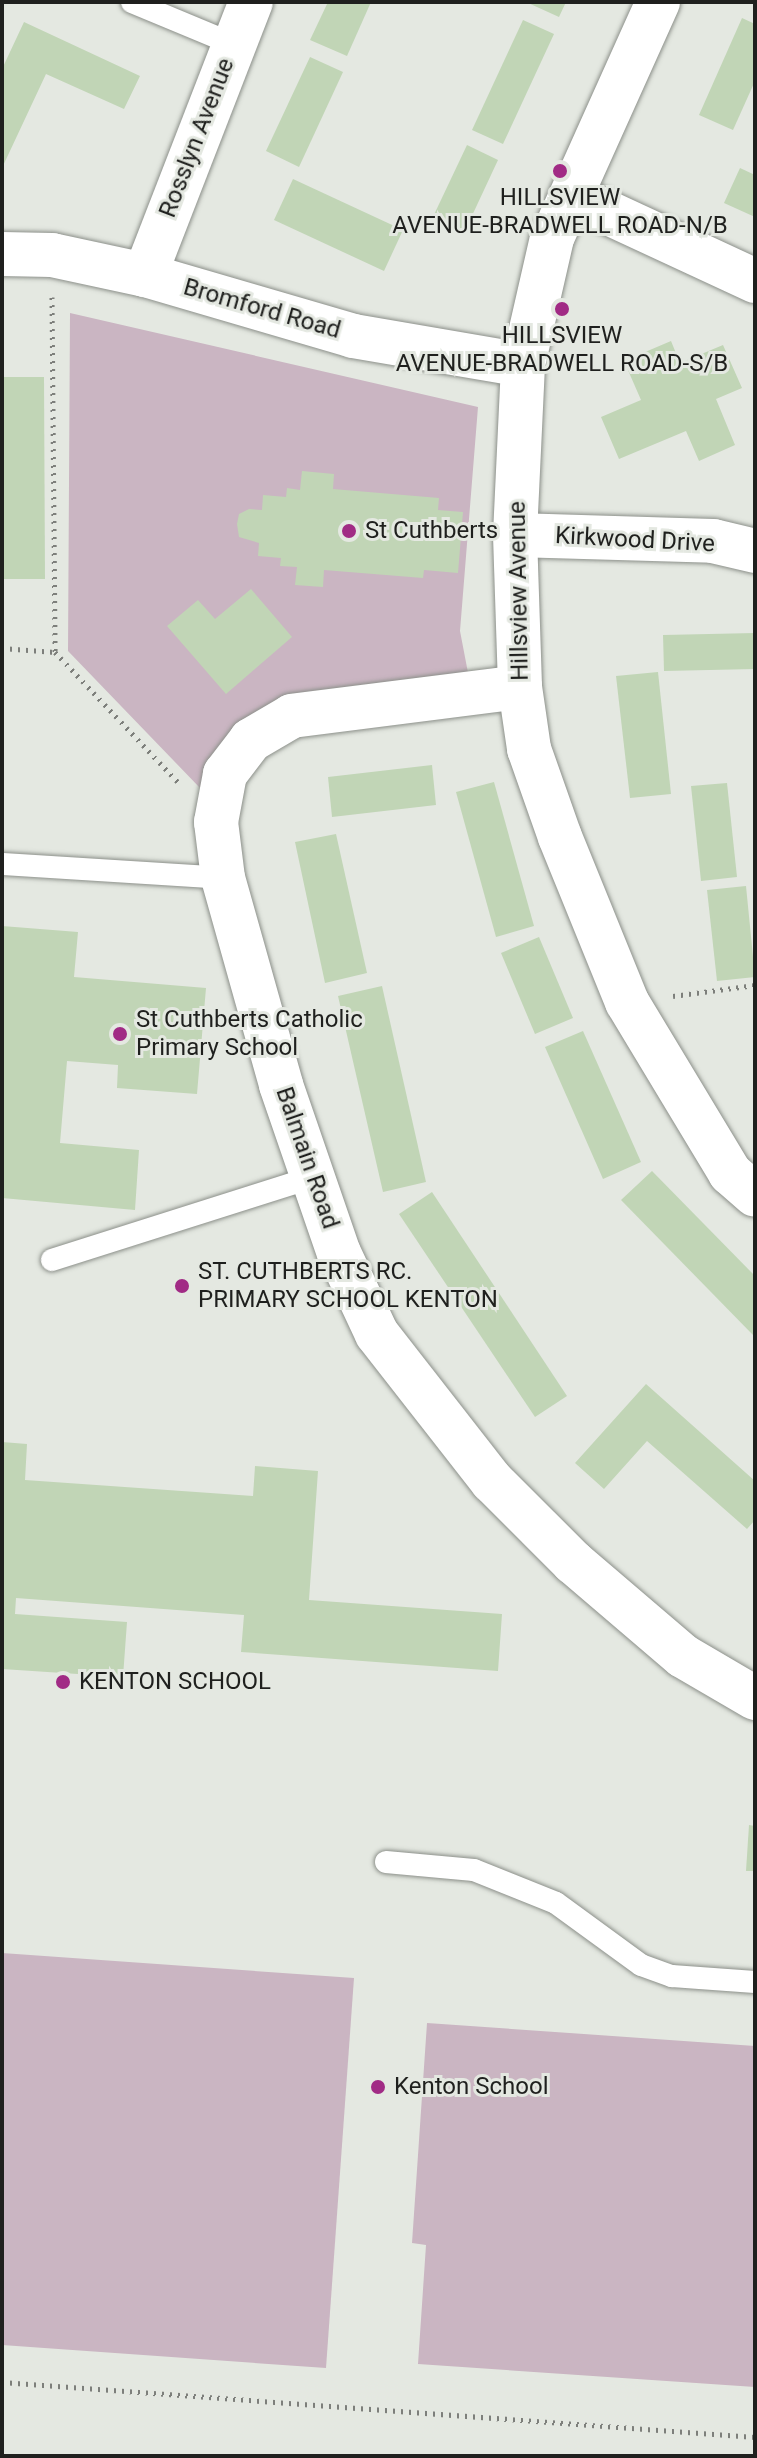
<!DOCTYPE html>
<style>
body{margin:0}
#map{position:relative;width:757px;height:2458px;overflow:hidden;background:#e4e8e1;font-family:Roboto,sans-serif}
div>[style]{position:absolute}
.green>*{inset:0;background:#cab5c2}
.building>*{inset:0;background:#c1d5b6}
.path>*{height:5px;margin-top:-2.5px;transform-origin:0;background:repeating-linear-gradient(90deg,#7d7f7b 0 2px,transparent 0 8px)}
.roads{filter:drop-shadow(0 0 2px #8c908a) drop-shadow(0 0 2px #8c908a)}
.service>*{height:22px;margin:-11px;padding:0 11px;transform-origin:11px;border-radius:11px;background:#fff}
.minor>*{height:44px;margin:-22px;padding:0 22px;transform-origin:22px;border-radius:22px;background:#fff}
.tertiary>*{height:44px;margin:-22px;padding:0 22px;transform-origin:22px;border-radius:22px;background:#fff}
.dots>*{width:22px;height:22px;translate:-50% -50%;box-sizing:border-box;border:4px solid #e4e8e1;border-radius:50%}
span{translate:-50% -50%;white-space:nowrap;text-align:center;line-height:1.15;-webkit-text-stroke:6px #e4e8e1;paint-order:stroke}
.street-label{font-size:24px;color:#1f201e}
.poi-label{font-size:24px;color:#1f201e}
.left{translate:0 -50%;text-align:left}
.frame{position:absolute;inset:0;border:4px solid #1f201e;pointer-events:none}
</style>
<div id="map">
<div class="green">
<i style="clip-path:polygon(70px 313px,478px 407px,460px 631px,469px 678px,281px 700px,201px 789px,68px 651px)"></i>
<i style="clip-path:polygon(2px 1953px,354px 1978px,326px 2368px,2px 2345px)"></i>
<i style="clip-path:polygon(427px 2023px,755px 2046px,755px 2387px,418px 2364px,426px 2245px,412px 2243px)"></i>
</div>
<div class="building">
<i style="clip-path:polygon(328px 2px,371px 2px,347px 56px,310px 40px)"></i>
<i style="clip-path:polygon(526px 2px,566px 2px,559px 17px)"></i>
<i style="clip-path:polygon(742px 18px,755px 24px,755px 81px,733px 130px,699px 115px)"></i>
<i style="clip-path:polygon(523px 20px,554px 34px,503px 144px,472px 130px)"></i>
<i style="clip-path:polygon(24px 22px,140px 76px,124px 109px,46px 74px,2px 168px,2px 69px)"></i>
<i style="clip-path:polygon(310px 57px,343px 72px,299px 167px,266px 151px)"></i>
<i style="clip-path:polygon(467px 145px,498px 160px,463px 235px,431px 221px)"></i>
<i style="clip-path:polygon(740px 168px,755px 175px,755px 217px,724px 203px)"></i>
<i style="clip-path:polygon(293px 179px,403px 230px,384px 271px,274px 220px)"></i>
<i style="clip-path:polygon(671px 341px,680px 363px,723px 345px,742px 388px,716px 399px,735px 445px,699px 461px,686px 431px,619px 459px,601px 417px,641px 400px,624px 361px)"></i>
<i style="clip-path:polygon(2px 377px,44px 377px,45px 579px,2px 579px)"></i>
<i style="clip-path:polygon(302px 471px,334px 474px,333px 489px,439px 498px,438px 510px,463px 512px,458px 573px,424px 570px,423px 578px,324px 570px,323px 587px,295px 585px,297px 567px,280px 566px,281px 558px,258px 556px,259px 543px,239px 537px,237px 524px,239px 514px,249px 509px,262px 510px,263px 495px,286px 497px,287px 488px,300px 490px)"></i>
<i style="clip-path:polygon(251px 589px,292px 637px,226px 694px,167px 626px,198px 600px,215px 619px)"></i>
<i style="clip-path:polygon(755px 633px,755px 669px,664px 671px,663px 635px)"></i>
<i style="clip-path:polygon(658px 672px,671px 794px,630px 798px,616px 676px)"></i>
<i style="clip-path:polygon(432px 765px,436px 805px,332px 817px,328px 777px)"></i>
<i style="clip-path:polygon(494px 782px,534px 926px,496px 937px,456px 792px)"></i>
<i style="clip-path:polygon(727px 783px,737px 877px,701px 881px,691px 786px)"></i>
<i style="clip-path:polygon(336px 834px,367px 973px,325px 983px,295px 842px)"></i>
<i style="clip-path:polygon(746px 886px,755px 977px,717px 981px,707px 890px)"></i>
<i style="clip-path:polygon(2px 926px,78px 932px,74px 977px,206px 988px,197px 1094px,117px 1088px,118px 1065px,67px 1061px,60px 1143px,139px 1150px,135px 1210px,2px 1198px)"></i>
<i style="clip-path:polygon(539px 937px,573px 1018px,535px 1034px,501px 953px)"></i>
<i style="clip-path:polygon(382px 986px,426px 1182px,383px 1192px,338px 996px)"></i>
<i style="clip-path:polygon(583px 1031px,641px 1162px,603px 1179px,545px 1047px)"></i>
<i style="clip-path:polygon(652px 1171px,755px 1276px,753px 1335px,621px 1200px)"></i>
<i style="clip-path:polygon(432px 1192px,567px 1396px,535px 1417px,399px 1214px)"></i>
<i style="clip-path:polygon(646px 1384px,755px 1481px,755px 1520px,747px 1529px,647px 1441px,604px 1489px,575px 1463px)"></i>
<i style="clip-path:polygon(2px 1442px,27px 1444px,25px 1480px,253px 1496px,255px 1466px,318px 1471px,309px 1600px,502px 1614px,498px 1671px,241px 1652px,244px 1615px,16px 1598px,15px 1614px,127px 1622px,123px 1677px,2px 1669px)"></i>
<i style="clip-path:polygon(749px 1825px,755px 1826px,755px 1871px,746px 1871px)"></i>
</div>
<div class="path">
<i style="left:52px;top:297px;width:355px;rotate:89.5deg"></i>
<i style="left:2px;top:648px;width:53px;rotate:4.3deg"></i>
<i style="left:55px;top:652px;width:180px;rotate:46.6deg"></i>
<i style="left:673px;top:996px;width:83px;rotate:-7.6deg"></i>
<i style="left:2px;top:2382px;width:755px;rotate:4.18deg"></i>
</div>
<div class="roads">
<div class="service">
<i style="left:132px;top:2px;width:109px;rotate:22.6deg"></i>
<i style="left:2px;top:864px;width:221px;rotate:3.6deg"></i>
<i style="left:52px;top:1260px;width:274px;rotate:-17.6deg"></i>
<i style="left:386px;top:1862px;width:88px;rotate:5.2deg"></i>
<i style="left:474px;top:1870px;width:88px;rotate:21.9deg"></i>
<i style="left:556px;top:1903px;width:105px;rotate:36.1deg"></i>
<i style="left:641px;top:1965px;width:33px;rotate:20deg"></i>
<i style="left:672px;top:1976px;width:83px;rotate:4.1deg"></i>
</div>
<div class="minor">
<i style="left:572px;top:196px;width:202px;rotate:24.9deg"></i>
<i style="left:2px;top:254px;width:50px;rotate:1.1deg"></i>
<i style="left:52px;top:255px;width:95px;rotate:12.1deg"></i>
<i style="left:145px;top:275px;width:217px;rotate:16.3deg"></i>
<i style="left:353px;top:336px;width:172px;rotate:9.7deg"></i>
<i style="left:145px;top:275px;width:293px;rotate:-68.8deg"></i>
<i style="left:515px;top:535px;width:152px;rotate:88.1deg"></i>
<i style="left:520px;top:687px;width:63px;rotate:81.7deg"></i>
<i style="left:529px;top:749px;width:93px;rotate:70.6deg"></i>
<i style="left:560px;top:837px;width:178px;rotate:67.9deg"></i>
<i style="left:627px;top:1002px;width:200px;rotate:58.9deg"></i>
<i style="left:730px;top:1173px;width:33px;rotate:41deg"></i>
<i style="left:520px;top:687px;width:230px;rotate:172.8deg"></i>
<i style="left:292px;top:716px;width:48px;rotate:149.7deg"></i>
<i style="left:251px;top:740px;width:43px;rotate:127.4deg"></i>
<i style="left:225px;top:774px;width:49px;rotate:100.6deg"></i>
<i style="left:216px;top:822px;width:56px;rotate:82.9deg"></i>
<i style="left:223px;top:878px;width:215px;rotate:74.3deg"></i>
<i style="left:281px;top:1085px;width:178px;rotate:71deg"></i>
<i style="left:339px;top:1253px;width:89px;rotate:64.9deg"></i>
<i style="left:377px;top:1334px;width:187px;rotate:52deg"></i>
<i style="left:492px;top:1481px;width:115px;rotate:45deg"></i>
<i style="left:573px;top:1562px;width:145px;rotate:40.5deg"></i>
<i style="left:683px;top:1656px;width:83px;rotate:30.3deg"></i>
</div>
<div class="tertiary">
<i style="left:658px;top:2px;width:259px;rotate:114.2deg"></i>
<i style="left:552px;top:238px;width:130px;rotate:102.9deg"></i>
<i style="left:523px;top:365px;width:170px;rotate:92.7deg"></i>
<i style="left:515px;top:535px;width:198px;rotate:1.7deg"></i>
<i style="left:713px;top:541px;width:43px;rotate:13.4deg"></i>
</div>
</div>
<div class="dots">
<i style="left:560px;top:171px;background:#a12b85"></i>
<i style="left:562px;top:309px;background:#a12b85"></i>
<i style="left:349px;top:531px;background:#a12b85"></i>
<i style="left:120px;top:1034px;background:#a12b85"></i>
<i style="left:182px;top:1286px;background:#a12b85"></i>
<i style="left:63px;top:1682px;background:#a12b85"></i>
<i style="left:378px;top:2087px;background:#a12b85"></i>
</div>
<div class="street-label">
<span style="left:197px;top:138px;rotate:-69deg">Rosslyn Avenue</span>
<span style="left:262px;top:309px;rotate:16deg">Bromford Road</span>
<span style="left:635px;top:540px;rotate:3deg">Kirkwood Drive</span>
<span style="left:519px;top:591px;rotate:-91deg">Hillsview Avenue</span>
<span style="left:307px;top:1158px;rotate:71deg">Balmain Road</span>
</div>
<div class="poi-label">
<span style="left:560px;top:212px">HILLSVIEW<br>AVENUE-BRADWELL ROAD-N/B</span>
<span style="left:562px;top:350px">HILLSVIEW<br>AVENUE-BRADWELL ROAD-S/B</span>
<span class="left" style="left:365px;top:531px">St Cuthberts</span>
<span class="left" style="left:136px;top:1034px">St Cuthberts Catholic<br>Primary School</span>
<span class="left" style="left:198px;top:1286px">ST. CUTHBERTS RC.<br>PRIMARY SCHOOL KENTON</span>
<span class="left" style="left:79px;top:1682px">KENTON SCHOOL</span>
<span class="left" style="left:394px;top:2087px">Kenton School</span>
</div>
<div class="frame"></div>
</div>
